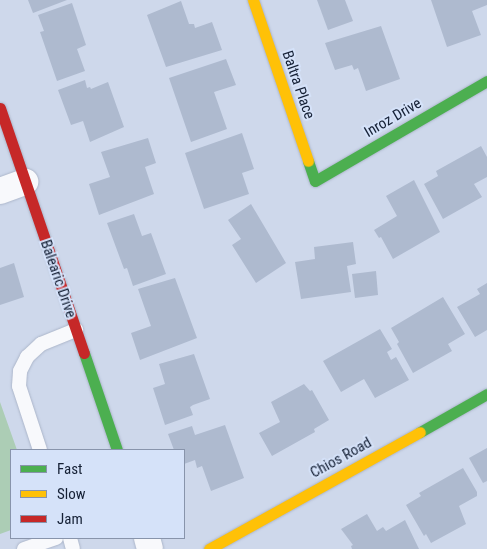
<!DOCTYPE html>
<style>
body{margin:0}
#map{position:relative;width:487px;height:549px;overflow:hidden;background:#ced8eb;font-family:"Roboto Condensed",sans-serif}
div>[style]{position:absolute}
.green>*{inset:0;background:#accdb5}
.building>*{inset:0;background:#aebacf}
.roads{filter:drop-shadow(0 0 1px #acb6ca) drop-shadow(0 0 1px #acb6ca)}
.lane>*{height:14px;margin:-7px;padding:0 7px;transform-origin:7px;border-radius:7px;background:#f8f9fc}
.street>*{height:26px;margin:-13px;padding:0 13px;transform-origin:13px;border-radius:13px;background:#f8f9fc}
.fast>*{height:11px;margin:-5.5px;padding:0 5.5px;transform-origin:5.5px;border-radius:5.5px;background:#4caf50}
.slow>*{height:11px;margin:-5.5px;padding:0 5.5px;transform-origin:5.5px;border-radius:5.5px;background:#ffc107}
.jam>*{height:11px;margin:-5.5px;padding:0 5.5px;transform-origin:5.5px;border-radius:5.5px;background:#c62828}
span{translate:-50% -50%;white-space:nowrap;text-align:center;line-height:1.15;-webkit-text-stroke:4px #d5e2f9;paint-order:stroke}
.street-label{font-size:15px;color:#152035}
.legend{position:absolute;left:10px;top:449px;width:175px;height:90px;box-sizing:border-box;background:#d5e2f9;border:1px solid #8894ab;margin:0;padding:6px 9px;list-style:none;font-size:15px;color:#152035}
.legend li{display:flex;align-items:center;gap:10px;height:25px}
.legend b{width:25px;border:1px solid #8894ab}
</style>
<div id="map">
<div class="green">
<i style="clip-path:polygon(0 402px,17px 450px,11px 450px,11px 530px,0 534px)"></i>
</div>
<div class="building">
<i style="clip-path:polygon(28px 0,67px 0,33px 13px)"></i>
<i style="clip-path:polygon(317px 0,345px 0,353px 21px,328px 30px)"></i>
<i style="clip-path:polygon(431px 0,487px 0,487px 5px,472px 11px,481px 35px,447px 47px)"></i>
<i style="clip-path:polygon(181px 1px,189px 24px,194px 24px,195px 28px,212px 22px,222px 50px,166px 67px,147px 15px)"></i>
<i style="clip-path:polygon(72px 3px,86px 45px,77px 49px,85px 71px,57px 81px,40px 32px,44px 31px,38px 15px)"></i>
<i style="clip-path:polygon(381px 26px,400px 79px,366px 91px,358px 68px,354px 70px,352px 65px,335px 70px,325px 43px)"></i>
<i style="clip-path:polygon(226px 59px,236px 85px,214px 92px,227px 129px,191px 142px,169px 78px)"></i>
<i style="clip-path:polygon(85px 80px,87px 88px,90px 87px,91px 89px,108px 82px,124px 127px,90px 142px,83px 121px,71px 125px,58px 90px)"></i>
<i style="clip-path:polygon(242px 133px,254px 169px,242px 173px,249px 194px,204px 209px,185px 153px)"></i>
<i style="clip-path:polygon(148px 138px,156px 163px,145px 167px,154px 194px,99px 215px,89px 184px,110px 177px,101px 152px)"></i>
<i style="clip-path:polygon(481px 146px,487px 157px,487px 177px,474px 184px,482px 197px,443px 219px,424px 184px,438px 176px,436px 171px)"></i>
<i style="clip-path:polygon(414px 180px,440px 232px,393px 259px,381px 237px,379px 238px,374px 230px,397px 216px,386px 196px)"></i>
<i style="clip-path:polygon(251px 204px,286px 263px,256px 283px,232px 245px,241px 239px,228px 220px)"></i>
<i style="clip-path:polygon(134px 214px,142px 236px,151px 233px,166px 274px,133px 286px,127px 268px,124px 269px,107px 223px)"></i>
<i style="clip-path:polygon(353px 242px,356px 264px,347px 266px,351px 292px,301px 299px,295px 262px,315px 259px,314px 247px)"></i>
<i style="clip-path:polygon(14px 263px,24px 297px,0 305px,0 268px)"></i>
<i style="clip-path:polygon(376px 271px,378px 295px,355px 298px,352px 274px)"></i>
<i style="clip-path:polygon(175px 278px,197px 338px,140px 360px,131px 333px,151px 326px,138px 289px)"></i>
<i style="clip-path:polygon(487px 283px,487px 330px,475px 337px,457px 307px,480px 294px,477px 289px)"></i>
<i style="clip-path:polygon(443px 297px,465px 334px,448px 344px,452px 351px,413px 373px,397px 344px,399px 342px,391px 328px)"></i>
<i style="clip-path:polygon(380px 329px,392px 349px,387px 352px,391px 360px,396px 357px,409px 380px,375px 398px,364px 379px,341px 392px,323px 361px)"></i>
<i style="clip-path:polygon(194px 354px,210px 399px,193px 405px,190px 407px,193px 415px,165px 425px,153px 388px,165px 384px,159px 364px)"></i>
<i style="clip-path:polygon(304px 384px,310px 391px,312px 390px,329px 420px,314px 429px,315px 432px,272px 456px,259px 433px,280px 422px,271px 402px)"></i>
<i style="clip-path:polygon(225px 425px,244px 478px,211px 491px,202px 466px,197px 468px,195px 460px,184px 464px,184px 450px,174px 450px,168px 434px,192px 426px,195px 435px)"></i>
<i style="clip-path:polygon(487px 448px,487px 481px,483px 483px,469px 458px)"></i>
<i style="clip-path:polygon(463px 468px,477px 492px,477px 496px,459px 506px,466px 524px,431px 543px,426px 534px,424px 536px,406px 505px,421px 496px,419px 493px)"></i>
<i style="clip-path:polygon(367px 514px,377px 531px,383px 527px,386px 531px,405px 520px,419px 549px,352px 549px,351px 546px,353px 545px,341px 529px)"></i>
</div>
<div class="roads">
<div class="lane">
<i style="left:40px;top:450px;width:67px;rotate:-108.2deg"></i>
<i style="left:19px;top:386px;width:15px;rotate:-86deg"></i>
<i style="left:20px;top:371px;width:16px;rotate:-63deg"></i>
<i style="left:27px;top:357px;width:19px;rotate:-43deg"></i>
<i style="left:41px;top:344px;width:38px;rotate:-22deg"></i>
<i style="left:70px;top:538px;width:11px;rotate:75deg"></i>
<i style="left:24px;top:549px;width:34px;rotate:-19deg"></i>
</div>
<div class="street">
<i style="left:0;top:191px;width:27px;rotate:-20deg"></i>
<i style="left:147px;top:538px;width:11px;rotate:75deg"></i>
</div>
<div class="fast">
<i style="left:308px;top:161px;width:21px;rotate:71deg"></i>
<i style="left:315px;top:181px;width:199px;rotate:-30.2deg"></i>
<i style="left:84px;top:353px;width:102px;rotate:71.2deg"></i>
<i style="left:420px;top:432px;width:77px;rotate:-29.6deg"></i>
</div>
<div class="slow">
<i style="left:253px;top:0;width:170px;rotate:71.1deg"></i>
<i style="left:209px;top:549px;width:241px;rotate:-29deg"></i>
</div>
<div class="jam">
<i style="left:0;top:108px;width:259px;rotate:71.1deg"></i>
</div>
</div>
<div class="street-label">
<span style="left:298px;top:85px;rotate:71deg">Baltra Place</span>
<span style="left:393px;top:118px;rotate:-30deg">Inroz Drive</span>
<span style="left:58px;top:279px;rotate:71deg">Balearic Drive</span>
<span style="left:341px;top:458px;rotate:-29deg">Chios Road</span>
</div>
<ul class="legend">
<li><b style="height:6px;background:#4caf50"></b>Fast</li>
<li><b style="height:6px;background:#ffc107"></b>Slow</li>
<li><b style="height:6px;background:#c62828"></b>Jam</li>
</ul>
</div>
